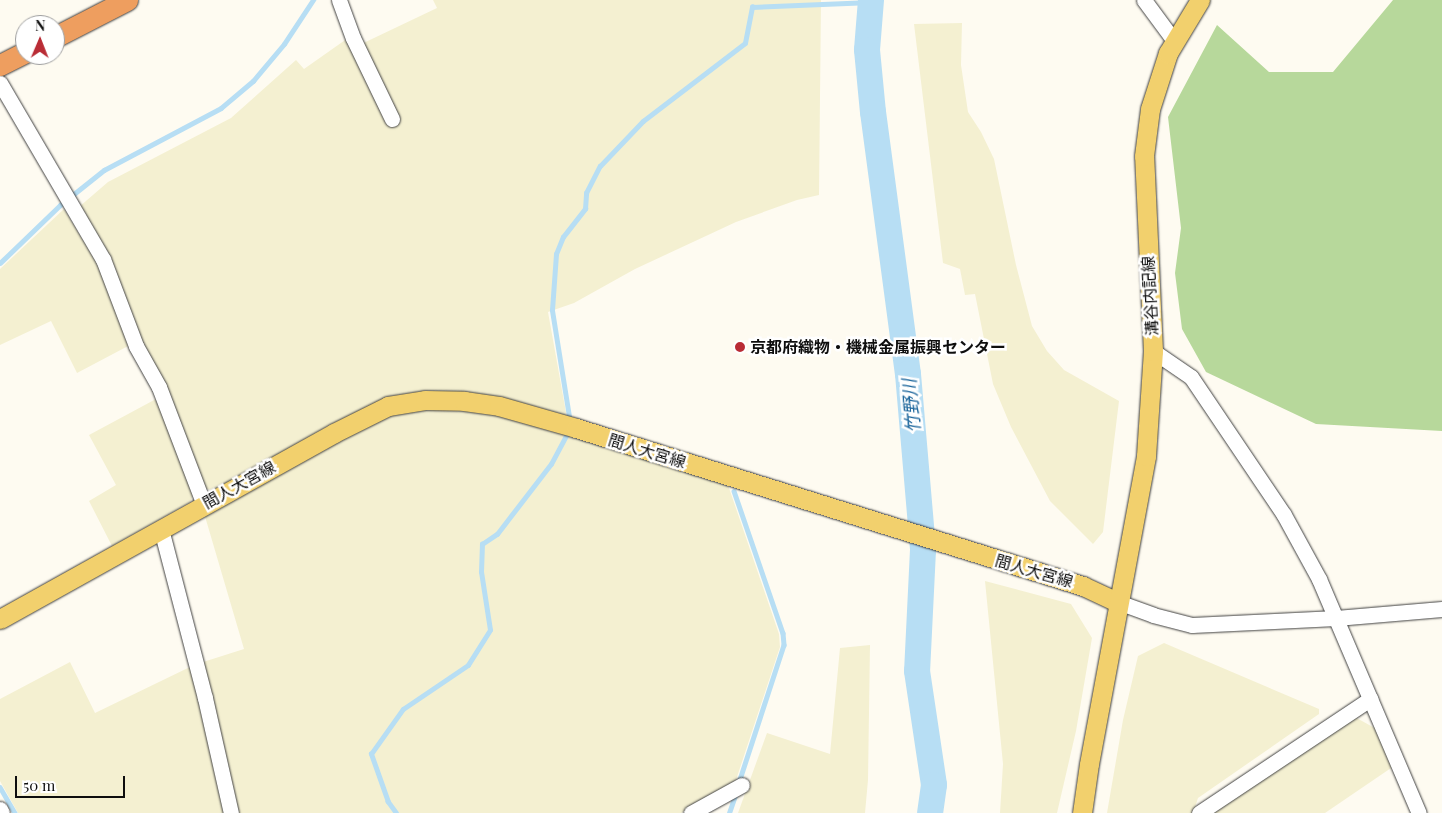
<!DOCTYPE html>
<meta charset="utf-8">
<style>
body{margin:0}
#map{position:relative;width:1442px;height:813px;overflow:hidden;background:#fefbf1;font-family:"Playfair Display","Noto Sans JP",serif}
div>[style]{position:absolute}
.farmland>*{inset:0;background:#f4f0d1}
.forest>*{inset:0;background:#b7d89b}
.stream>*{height:4.5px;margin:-2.25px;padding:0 2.25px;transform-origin:2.25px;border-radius:2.25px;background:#b7def4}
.river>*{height:26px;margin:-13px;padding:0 13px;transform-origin:13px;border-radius:13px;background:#b7def4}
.roads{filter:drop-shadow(0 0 1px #414141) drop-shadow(0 0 1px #414141)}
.minor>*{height:15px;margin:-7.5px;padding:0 7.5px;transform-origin:7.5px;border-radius:7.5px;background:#fff}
.major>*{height:19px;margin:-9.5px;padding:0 9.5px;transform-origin:9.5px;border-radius:9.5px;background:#f2d06d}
.highway>*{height:21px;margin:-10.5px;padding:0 10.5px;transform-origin:10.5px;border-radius:10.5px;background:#ee9e5f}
.dots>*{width:14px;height:14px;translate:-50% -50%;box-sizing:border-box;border:2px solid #fff;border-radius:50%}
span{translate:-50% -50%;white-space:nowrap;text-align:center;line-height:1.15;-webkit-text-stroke:5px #fff;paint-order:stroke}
.street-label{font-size:16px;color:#0e0e0e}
.poi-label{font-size:16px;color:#0e0e0e;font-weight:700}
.left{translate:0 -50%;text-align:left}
.water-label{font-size:18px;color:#1c669c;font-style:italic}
.north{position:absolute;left:15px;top:15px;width:50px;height:50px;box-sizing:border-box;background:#fff;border:1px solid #9f9f9f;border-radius:50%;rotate:1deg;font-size:14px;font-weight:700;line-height:20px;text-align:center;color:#0e0e0e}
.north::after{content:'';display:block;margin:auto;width:18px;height:22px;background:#b92c35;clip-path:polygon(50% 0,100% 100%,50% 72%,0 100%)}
.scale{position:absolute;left:15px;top:776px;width:110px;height:22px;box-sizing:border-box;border:2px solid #0e0e0e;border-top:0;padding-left:6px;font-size:15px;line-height:18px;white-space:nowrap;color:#0e0e0e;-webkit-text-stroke:4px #fff;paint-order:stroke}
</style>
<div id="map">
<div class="farmland">
<i style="clip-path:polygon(433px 0,821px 0,819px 195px,797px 200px,736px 222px,635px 269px,574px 303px,548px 312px,567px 418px,386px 400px,329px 425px,215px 492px,203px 487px,79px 207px,108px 182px,231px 118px,296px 60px,304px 69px,348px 38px,353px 48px,437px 8px)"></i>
<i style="clip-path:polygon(962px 23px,961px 65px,968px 112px,981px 132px,994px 159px,1016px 265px,1032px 326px,1047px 351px,1064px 370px,1119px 401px,1103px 532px,1093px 544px,1050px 501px,1011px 427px,993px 384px,975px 294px,965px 295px,960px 269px,943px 263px,914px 24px)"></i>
<i style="clip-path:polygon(64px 209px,97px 263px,130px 345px,77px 373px,51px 321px,0 345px,0 269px)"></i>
<i style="clip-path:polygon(156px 399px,194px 493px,190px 502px,112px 546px,89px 501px,116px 485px,89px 435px)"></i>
<i style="clip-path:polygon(424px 408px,497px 413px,728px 485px,779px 634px,780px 647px,735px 783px,681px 813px,235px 813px,200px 663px,244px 649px,204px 513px,336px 439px,389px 415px)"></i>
<i style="clip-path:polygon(985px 581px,1071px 604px,1092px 638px,1076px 731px,1057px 813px,1000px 813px,1003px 764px)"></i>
<i style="clip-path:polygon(1164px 643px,1319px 709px,1319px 714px,1198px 798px,1193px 813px,1107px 813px,1123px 720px,1138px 656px)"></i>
<i style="clip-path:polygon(870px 645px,868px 780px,865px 813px,738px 813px,767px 733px,830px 754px,840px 648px)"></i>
<i style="clip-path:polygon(70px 662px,95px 713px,192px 666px,227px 813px,18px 813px,0 781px,0 699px)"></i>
<i style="clip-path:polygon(1353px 716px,1380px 731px,1394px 766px,1325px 813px,1208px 813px)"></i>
</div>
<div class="forest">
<i style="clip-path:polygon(1393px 0,1442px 0,1442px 431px,1316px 424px,1206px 372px,1182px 329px,1175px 273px,1181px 228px,1168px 117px,1217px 25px,1269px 72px,1333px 72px)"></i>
</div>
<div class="stream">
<i style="left:0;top:263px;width:83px;rotate:-44deg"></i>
<i style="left:60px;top:205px;width:56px;rotate:-38.5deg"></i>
<i style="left:104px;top:170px;width:132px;rotate:-27.9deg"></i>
<i style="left:221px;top:108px;width:42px;rotate:-40.2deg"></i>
<i style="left:253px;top:81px;width:48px;rotate:-50deg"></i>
<i style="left:284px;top:44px;width:53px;rotate:-56.6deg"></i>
<i style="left:570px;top:423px;width:114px;rotate:-99.1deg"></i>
<i style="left:552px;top:310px;width:56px;rotate:-85.9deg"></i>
<i style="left:556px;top:254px;width:18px;rotate:-68deg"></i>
<i style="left:563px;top:237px;width:36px;rotate:-52deg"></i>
<i style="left:585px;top:209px;width:16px;rotate:-86deg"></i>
<i style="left:586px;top:193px;width:30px;rotate:-63deg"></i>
<i style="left:600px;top:166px;width:62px;rotate:-46.3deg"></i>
<i style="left:643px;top:121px;width:128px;rotate:-37.4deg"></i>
<i style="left:745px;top:43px;width:37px;rotate:-79deg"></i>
<i style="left:752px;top:7px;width:119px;rotate:-2.4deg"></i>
<i style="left:734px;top:491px;width:150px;rotate:71deg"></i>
<i style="left:783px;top:633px;width:12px;rotate:85deg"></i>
<i style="left:784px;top:645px;width:145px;rotate:108.1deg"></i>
<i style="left:0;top:787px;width:30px;rotate:60deg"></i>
<i style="left:396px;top:813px;width:14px;rotate:-126deg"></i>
<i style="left:388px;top:802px;width:51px;rotate:-109.5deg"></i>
<i style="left:371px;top:754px;width:55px;rotate:-54.6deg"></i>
<i style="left:403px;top:709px;width:78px;rotate:-34.1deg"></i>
<i style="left:468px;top:665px;width:41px;rotate:-57.8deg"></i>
<i style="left:490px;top:630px;width:59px;rotate:-98.8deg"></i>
<i style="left:481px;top:572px;width:28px;rotate:-88deg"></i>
<i style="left:482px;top:544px;width:18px;rotate:-34deg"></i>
<i style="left:497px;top:534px;width:88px;rotate:-52.4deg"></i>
<i style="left:551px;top:464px;width:38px;rotate:-62deg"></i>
<i style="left:729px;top:813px;width:21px;rotate:-71deg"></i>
</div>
<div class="river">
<i style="left:871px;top:0;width:50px;rotate:94.6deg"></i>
<i style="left:867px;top:50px;width:62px;rotate:84.5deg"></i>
<i style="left:873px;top:112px;width:264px;rotate:82.4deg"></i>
<i style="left:908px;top:374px;width:177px;rotate:85.1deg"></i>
<i style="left:923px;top:550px;width:121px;rotate:92.8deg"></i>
<i style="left:917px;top:671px;width:115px;rotate:81.5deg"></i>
<i style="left:934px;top:785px;width:28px;rotate:98deg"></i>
</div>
<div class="roads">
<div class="minor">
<i style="left:339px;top:0;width:40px;rotate:69.8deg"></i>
<i style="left:353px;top:38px;width:90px;rotate:64.3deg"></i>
<i style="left:1144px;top:0;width:52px;rotate:53.6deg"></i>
<i style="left:0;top:83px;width:204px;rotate:59.7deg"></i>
<i style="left:103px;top:259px;width:93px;rotate:69.2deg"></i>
<i style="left:136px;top:346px;width:47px;rotate:60.7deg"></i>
<i style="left:159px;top:387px;width:126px;rotate:69.1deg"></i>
<i style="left:1153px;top:351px;width:46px;rotate:34.4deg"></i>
<i style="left:1191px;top:377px;width:166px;rotate:56deg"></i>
<i style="left:1284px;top:515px;width:73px;rotate:61.3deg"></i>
<i style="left:1319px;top:579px;width:254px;rotate:66.9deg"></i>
<i style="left:161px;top:529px;width:175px;rotate:75.4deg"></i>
<i style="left:205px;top:698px;width:118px;rotate:77.3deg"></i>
<i style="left:1118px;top:602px;width:37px;rotate:20deg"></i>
<i style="left:1153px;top:615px;width:40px;rotate:14.4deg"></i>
<i style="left:1192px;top:625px;width:144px;rotate:-2.8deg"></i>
<i style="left:1336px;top:618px;width:106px;rotate:-4.9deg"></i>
<i style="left:0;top:809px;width:4px;rotate:63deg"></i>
<i style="left:691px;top:813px;width:58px;rotate:-28.8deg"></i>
<i style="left:1199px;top:813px;width:206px;rotate:-33.7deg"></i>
</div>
<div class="major">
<i style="left:0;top:619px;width:382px;rotate:-29.1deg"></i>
<i style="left:334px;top:433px;width:60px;rotate:-26.6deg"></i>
<i style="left:388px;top:406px;width:37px;rotate:-9deg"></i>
<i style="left:425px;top:400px;width:39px;rotate:1deg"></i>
<i style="left:464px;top:401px;width:35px;rotate:8deg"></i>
<i style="left:499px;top:406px;width:80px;rotate:15.9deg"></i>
<i style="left:576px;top:428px;width:531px;rotate:17.31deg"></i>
<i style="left:1083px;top:586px;width:38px;rotate:25deg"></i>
<i style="left:1082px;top:813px;width:49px;rotate:-81.9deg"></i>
<i style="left:1089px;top:764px;width:313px;rotate:-79.5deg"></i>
<i style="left:1146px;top:456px;width:105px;rotate:-86.2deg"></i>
<i style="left:1153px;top:351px;width:195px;rotate:-92.6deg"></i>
<i style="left:1144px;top:156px;width:47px;rotate:-82.7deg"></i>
<i style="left:1150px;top:109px;width:59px;rotate:-72.2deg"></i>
<i style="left:1168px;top:53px;width:62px;rotate:-58.9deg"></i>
</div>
<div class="highway">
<i style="left:55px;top:37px;width:81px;rotate:-27.2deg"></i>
<i style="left:0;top:65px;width:28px;rotate:-27deg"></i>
</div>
</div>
<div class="dots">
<i style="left:740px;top:347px;background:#b92c35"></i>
</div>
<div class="street-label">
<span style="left:1150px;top:296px;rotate:-93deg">溝谷内記線</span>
<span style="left:647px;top:451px;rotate:17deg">間人大宮線</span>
<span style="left:239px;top:485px;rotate:-29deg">間人大宮線</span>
<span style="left:1034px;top:571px;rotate:16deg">間人大宮線</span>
</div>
<div class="poi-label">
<span class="left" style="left:750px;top:347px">京都府織物・機械金属振興センター</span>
</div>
<div class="water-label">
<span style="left:911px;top:406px;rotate:-95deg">竹野川</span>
</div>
<div class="north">N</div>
<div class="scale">50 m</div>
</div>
